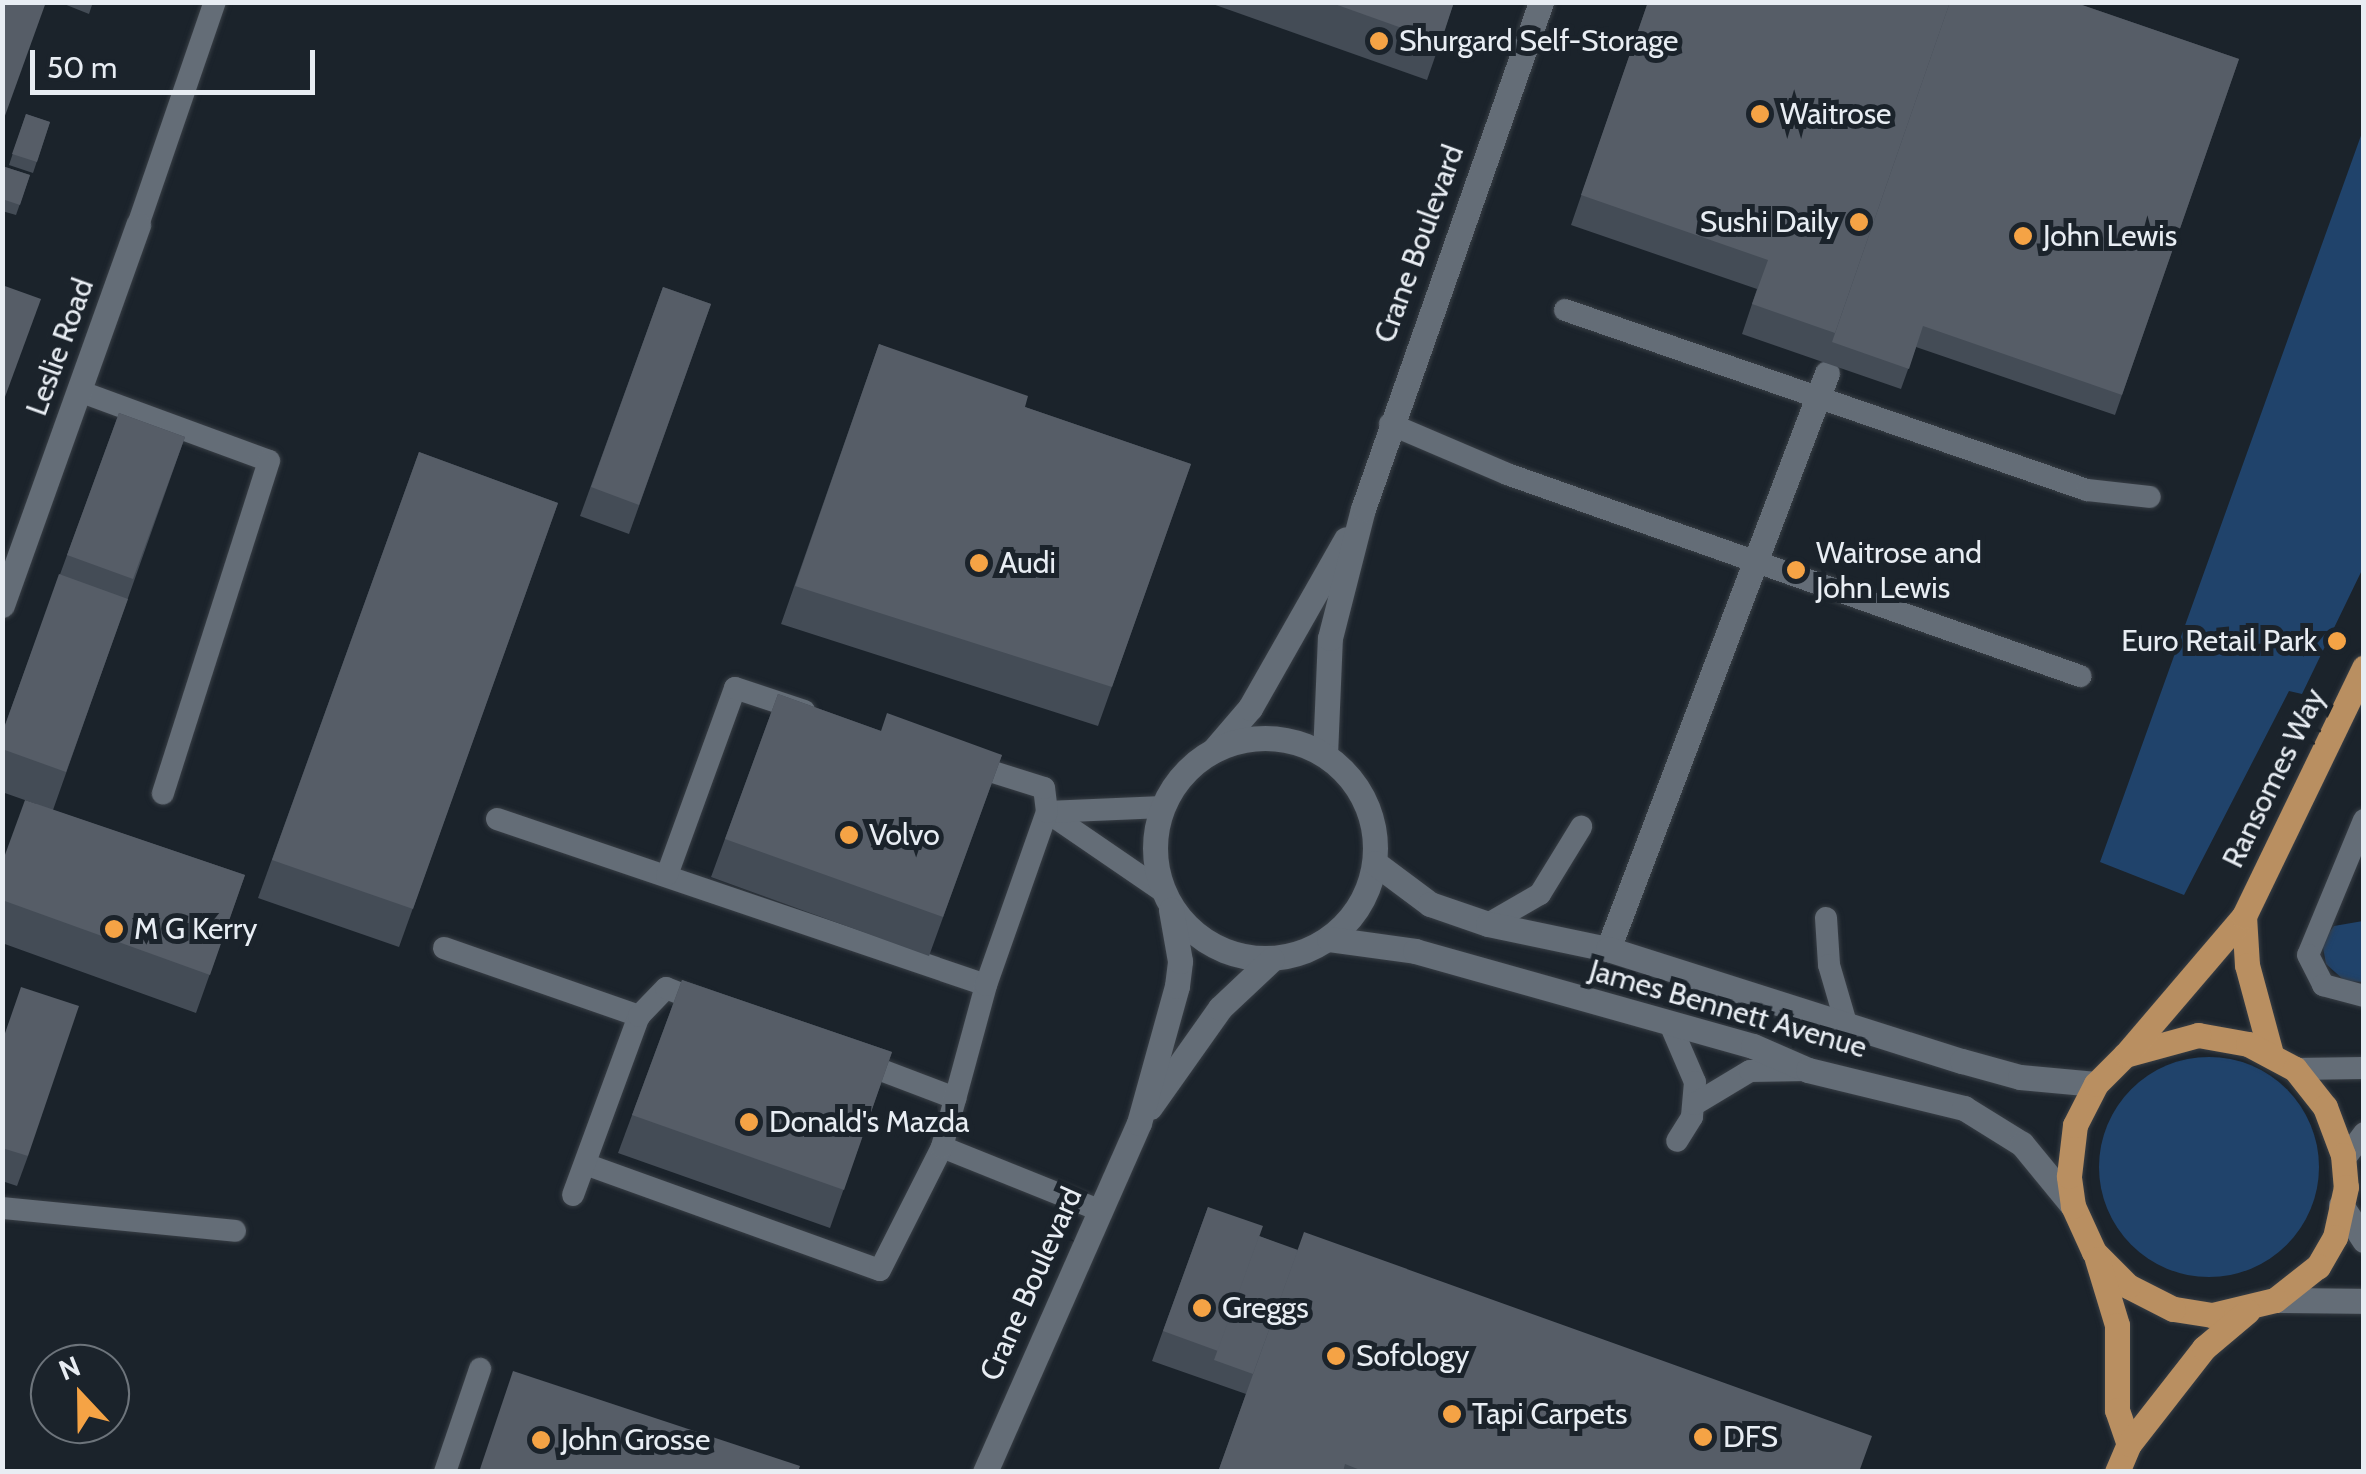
<!DOCTYPE html>
<style>
body{margin:0}
#map{position:relative;width:2366px;height:1474px;overflow:hidden;background:#1b232b;font-family:Cabin,sans-serif}
div>[style]{position:absolute}
.green>*{inset:0;background:#20436b}
.round{border-radius:50%}
.roads{filter:drop-shadow(0 0 2px #383e45) drop-shadow(0 0 2px #383e45)}
.service>*{height:22px;margin:-11px;padding:0 11px;transform-origin:11px;border-radius:11px;background:#646d77}
.pedestrian>*{height:25px;margin:-12.5px;padding:0 12.5px;transform-origin:12.5px;border-radius:12.5px;background:#646d77}
.minor>*{height:25px;margin:-12.5px;padding:0 12.5px;transform-origin:12.5px;border-radius:12.5px;background:#646d77}
.tertiary>*{height:25px;margin:-12.5px;padding:0 12.5px;transform-origin:12.5px;border-radius:12.5px;background:#646d77}
.tertiary>.ring{margin:-12.5px;padding:0;box-sizing:content-box;background:none;border:25px solid #646d77;border-radius:50%}
.primary>*{height:25px;margin:-12.5px;padding:0 12.5px;transform-origin:12.5px;border-radius:12.5px;background:#b98f61}
.wall>*{inset:0;background:#444c56}
.building>*{inset:0;background:#565d67}
.dots>*{width:28px;height:28px;translate:-50% -50%;box-sizing:border-box;border:5px solid #1b232b;border-radius:50%}
span{translate:-50% -50%;white-space:nowrap;text-align:center;line-height:1.15;-webkit-text-stroke:10px #1b232b;paint-order:stroke}
.poi-label{font-size:30px;color:#e8edf3}
.left{translate:0 -50%;text-align:left}
.right{translate:-100% -50%;text-align:right}
.street-label{font-size:30px;color:#e8edf3}
.frame{position:absolute;inset:0;border:5px solid #e8edf3;pointer-events:none}
.north{position:absolute;left:30px;top:1344px;width:100px;height:100px;box-sizing:border-box;background:#1b232b;border:2px solid #6d747b;border-radius:50%;rotate:338deg;font-size:28px;font-weight:700;line-height:40px;text-align:center;color:#e8edf3}
.north::after{content:'';display:block;margin:auto;width:35px;height:45px;background:#f5a345;clip-path:polygon(50% 0,100% 100%,50% 72%,0 100%)}
.scale{position:absolute;left:30px;top:50px;width:285px;height:45px;box-sizing:border-box;border:5px solid #e8edf3;border-top:0;padding-left:12px;font-size:30px;line-height:35px;white-space:nowrap;color:#e8edf3;-webkit-text-stroke:8px #1b232b;paint-order:stroke}
</style>
<div id="map">
<div class="green">
<i style="clip-path:polygon(2363px 130px,2363px 568px,2302px 694px,2289px 691px,2184px 895px,2100px 862px)"></i>
<i style="clip-path:polygon(2363px 921px,2363px 982px,2345px 981px,2326px 964px,2322px 942px,2334px 926px)"></i>
<i class="round" style="left:2099px;top:1057px;width:220px;height:220px"></i>
</div>
<div class="roads">
<div class="service">
<i style="left:138px;top:225px;width:236px;rotate:-71deg"></i>
<i style="left:1565px;top:310px;width:552px;rotate:19.03deg"></i>
<i style="left:2087px;top:490px;width:63px;rotate:6.3deg"></i>
<i style="left:79px;top:391px;width:202px;rotate:20.2deg"></i>
<i style="left:269px;top:461px;width:349px;rotate:107.7deg"></i>
<i style="left:1390px;top:424px;width:127px;rotate:23.1deg"></i>
<i style="left:1507px;top:474px;width:608px;rotate:19.42deg"></i>
<i style="left:1047px;top:812px;width:142px;rotate:34.4deg"></i>
<i style="left:1047px;top:812px;width:116px;rotate:-2.5deg"></i>
<i style="left:497px;top:819px;width:516px;rotate:18.75deg"></i>
<i style="left:2364px;top:820px;width:146px;rotate:112.5deg"></i>
<i style="left:2308px;top:955px;width:34px;rotate:63deg"></i>
<i style="left:2323px;top:985px;width:42px;rotate:15deg"></i>
<i style="left:667px;top:875px;width:199px;rotate:-70deg"></i>
<i style="left:735px;top:688px;width:73px;rotate:18.4deg"></i>
<i style="left:1826px;top:918px;width:47px;rotate:86.3deg"></i>
<i style="left:1829px;top:965px;width:60px;rotate:73.7deg"></i>
<i style="left:1488px;top:924px;width:60px;rotate:-30deg"></i>
<i style="left:1540px;top:894px;width:79px;rotate:-58.5deg"></i>
<i style="left:444px;top:948px;width:207px;rotate:19.2deg"></i>
<i style="left:1670px;top:1024px;width:63px;rotate:66.7deg"></i>
<i style="left:1695px;top:1082px;width:35px;rotate:95deg"></i>
<i style="left:1692px;top:1117px;width:28px;rotate:122deg"></i>
<i style="left:860px;top:1062px;width:102px;rotate:20.8deg"></i>
<i style="left:2295px;top:1069px;width:69px;rotate:-0.8deg"></i>
<i style="left:1695px;top:1104px;width:64px;rotate:-31deg"></i>
<i style="left:1750px;top:1071px;width:58px;rotate:-1deg"></i>
<i style="left:942px;top:1147px;width:169px;rotate:21.9deg"></i>
<i style="left:2343px;top:1161px;width:35px;rotate:-53deg"></i>
<i style="left:585px;top:1164px;width:313px;rotate:19.8deg"></i>
<i style="left:880px;top:1270px;width:138px;rotate:-63.2deg"></i>
<i style="left:942px;top:1147px;width:168px;rotate:-74.8deg"></i>
<i style="left:986px;top:985px;width:183px;rotate:-70.6deg"></i>
<i style="left:1047px;top:812px;width:24px;rotate:-97deg"></i>
<i style="left:1044px;top:788px;width:80px;rotate:-162.5deg"></i>
<i style="left:573px;top:1195px;width:191px;rotate:-69.8deg"></i>
<i style="left:639px;top:1016px;width:39px;rotate:-46deg"></i>
<i style="left:666px;top:988px;width:41px;rotate:21.5deg"></i>
<i style="left:2px;top:1208px;width:234px;rotate:5.6deg"></i>
<i style="left:445px;top:1472px;width:109px;rotate:-71.2deg"></i>
</div>
<div class="pedestrian">
<i style="left:1608px;top:949px;width:616px;rotate:-69.18deg"></i>
</div>
<div class="minor">
<i style="left:2px;top:605px;width:404px;rotate:-70.3deg"></i>
<i style="left:1214px;top:750px;width:55px;rotate:-49.4deg"></i>
<i style="left:1250px;top:708px;width:194px;rotate:-60.4deg"></i>
<i style="left:1325px;top:755px;width:117px;rotate:-87.6deg"></i>
<i style="left:1330px;top:638px;width:133px;rotate:-75.7deg"></i>
<i style="left:1363px;top:509px;width:537px;rotate:-70.65deg"></i>
<i style="left:2341px;top:1205px;width:42px;rotate:56.7deg"></i>
<i style="left:2275px;top:1300px;width:89px;rotate:0.6deg"></i>
</div>
<div class="tertiary">
<i class="ring" style="left:1155px;top:738px;width:195px;height:195px"></i>
<i style="left:1375px;top:863px;width:69px;rotate:36.7deg"></i>
<i style="left:1430px;top:904px;width:61px;rotate:19deg"></i>
<i style="left:1488px;top:924px;width:123px;rotate:11.8deg"></i>
<i style="left:1608px;top:949px;width:371px;rotate:17.6deg"></i>
<i style="left:1962px;top:1061px;width:60px;rotate:15.4deg"></i>
<i style="left:2020px;top:1077px;width:76px;rotate:5.3deg"></i>
<i style="left:1329px;top:939px;width:87px;rotate:7.9deg"></i>
<i style="left:1415px;top:951px;width:351px;rotate:15.7deg"></i>
<i style="left:1753px;top:1046px;width:60px;rotate:23.6deg"></i>
<i style="left:1808px;top:1070px;width:161px;rotate:13.7deg"></i>
<i style="left:1964px;top:1108px;width:68px;rotate:31.8deg"></i>
<i style="left:2022px;top:1144px;width:80px;rotate:50.6deg"></i>
<i style="left:1150px;top:1107px;width:121px;rotate:-54.7deg"></i>
<i style="left:1220px;top:1008px;width:71px;rotate:-43.3deg"></i>
<i style="left:985px;top:1472px;width:381px;rotate:-66.2deg"></i>
<i style="left:1139px;top:1123px;width:142px;rotate:-74.5deg"></i>
<i style="left:1177px;top:986px;width:25px;rotate:-83deg"></i>
<i style="left:1180px;top:961px;width:52px;rotate:-100deg"></i>
</div>
<div class="primary">
<i style="left:2244px;top:916px;width:49px;rotate:86.5deg"></i>
<i style="left:2247px;top:965px;width:92px;rotate:74.9deg"></i>
<i style="left:2198px;top:1035px;width:51px;rotate:10.2deg"></i>
<i style="left:2248px;top:1044px;width:53px;rotate:28deg"></i>
<i style="left:2295px;top:1069px;width:48px;rotate:51.7deg"></i>
<i style="left:2325px;top:1107px;width:51px;rotate:69.4deg"></i>
<i style="left:2343px;top:1155px;width:32px;rotate:85deg"></i>
<i style="left:2346px;top:1187px;width:51px;rotate:102.4deg"></i>
<i style="left:2335px;top:1237px;width:34px;rotate:120deg"></i>
<i style="left:2318px;top:1266px;width:55px;rotate:141.7deg"></i>
<i style="left:2275px;top:1300px;width:65px;rotate:166.6deg"></i>
<i style="left:2212px;top:1315px;width:39px;rotate:-171deg"></i>
<i style="left:2173px;top:1309px;width:51px;rotate:-152.9deg"></i>
<i style="left:2128px;top:1286px;width:48px;rotate:-135deg"></i>
<i style="left:2094px;top:1252px;width:51px;rotate:-114.5deg"></i>
<i style="left:2073px;top:1206px;width:30px;rotate:-98deg"></i>
<i style="left:2069px;top:1176px;width:51px;rotate:-83.3deg"></i>
<i style="left:2075px;top:1125px;width:46px;rotate:-62.9deg"></i>
<i style="left:2096px;top:1084px;width:41px;rotate:-45deg"></i>
<i style="left:2125px;top:1055px;width:76px;rotate:-15.3deg"></i>
<i style="left:2127px;top:1053px;width:180px;rotate:-49.5deg"></i>
<i style="left:2244px;top:916px;width:276px;rotate:-64.2deg"></i>
<i style="left:2097px;top:1259px;width:69px;rotate:73.1deg"></i>
<i style="left:2117px;top:1325px;width:85px;rotate:90deg"></i>
<i style="left:2117px;top:1410px;width:36px;rotate:71deg"></i>
<i style="left:2117px;top:1472px;width:30px;rotate:-67deg"></i>
<i style="left:2129px;top:1444px;width:122px;rotate:-52deg"></i>
<i style="left:2204px;top:1348px;width:57px;rotate:-40.1deg"></i>
</div>
</div>
<div class="wall">
<i style="clip-path:polygon(59px 2px,93px 2px,89px 14px)"></i>
<i style="clip-path:polygon(1207px 2px,1454px 2px,1427px 80px)"></i>
<i style="clip-path:polygon(1648px 2px,2082px 5px,2239px 59px,2115px 415px,1916px 347px,1901px 389px,1742px 334px,1757px 289px,1571px 225px)"></i>
<i style="clip-path:polygon(26px 114px,50px 122px,33px 173px,9px 165px)"></i>
<i style="clip-path:polygon(2px 166px,30px 175px,16px 215px,2px 211px)"></i>
<i style="clip-path:polygon(663px 287px,711px 304px,629px 534px,580px 516px)"></i>
<i style="clip-path:polygon(879px 344px,1025px 407px,1191px 464px,1098px 726px,781px 624px)"></i>
<i style="clip-path:polygon(119px 413px,185px 437px,53px 810px,245px 875px,196px 1013px,2px 943px,2px 862px,36px 804px,2px 792px,2px 733px)"></i>
<i style="clip-path:polygon(419px 452px,558px 503px,399px 947px,258px 898px)"></i>
<i style="clip-path:polygon(778px 694px,881px 731px,1002px 755px,929px 956px,711px 877px)"></i>
<i style="clip-path:polygon(682px 980px,892px 1052px,830px 1228px,618px 1153px)"></i>
<i style="clip-path:polygon(2px 1040px,28px 1156px,17px 1186px,2px 1181px)"></i>
<i style="clip-path:polygon(1208px 1207px,1259px 1236px,1859px 1472px,1218px 1472px,1246px 1394px,1152px 1361px)"></i>
</div>
<div class="building">
<i style="clip-path:polygon(2px 2px,46px 2px,2px 124px)"></i>
<i style="clip-path:polygon(1329px 2px,1454px 2px,1441px 42px)"></i>
<i style="clip-path:polygon(1648px 2px,1950px 2px,1835px 333px,1752px 304px,1768px 260px,1581px 195px)"></i>
<i style="clip-path:polygon(1950px 2px,2083px 2px,2082px 5px,2239px 59px,2122px 395px,1923px 326px,1909px 369px,1832px 342px)"></i>
<i style="clip-path:polygon(26px 114px,50px 122px,37px 162px,12px 154px)"></i>
<i style="clip-path:polygon(2px 166px,30px 175px,20px 205px,2px 199px)"></i>
<i style="clip-path:polygon(2px 285px,41px 299px,2px 405px)"></i>
<i style="clip-path:polygon(663px 287px,711px 304px,639px 505px,591px 487px)"></i>
<i style="clip-path:polygon(879px 344px,1028px 396px,1025px 407px,1191px 464px,1112px 687px,795px 586px)"></i>
<i style="clip-path:polygon(119px 413px,185px 437px,133px 579px,67px 555px)"></i>
<i style="clip-path:polygon(419px 452px,558px 503px,413px 909px,272px 860px)"></i>
<i style="clip-path:polygon(59px 574px,128px 599px,66px 772px,2px 749px,2px 734px)"></i>
<i style="clip-path:polygon(778px 694px,881px 731px,887px 713px,1002px 755px,943px 917px,725px 839px)"></i>
<i style="clip-path:polygon(25px 800px,245px 875px,210px 975px,2px 900px,2px 863px)"></i>
<i style="clip-path:polygon(682px 980px,892px 1052px,844px 1190px,632px 1115px)"></i>
<i style="clip-path:polygon(21px 987px,79px 1006px,28px 1156px,2px 1148px,2px 1042px)"></i>
<i style="clip-path:polygon(1208px 1207px,1263px 1226px,1218px 1351px,1163px 1331px)"></i>
<i style="clip-path:polygon(1304px 1232px,1872px 1436px,1859px 1472px,1365px 1472px,1345px 1464px,1343px 1472px,1218px 1472px)"></i>
<i style="clip-path:polygon(1259px 1236px,1298px 1250px,1253px 1374px,1214px 1360px)"></i>
<i style="clip-path:polygon(513px 1371px,800px 1466px,798px 1472px,479px 1472px)"></i>
</div>
<div class="dots">
<i style="left:1379px;top:41px;background:#f5a345"></i>
<i style="left:1760px;top:114px;background:#f5a345"></i>
<i style="left:1859px;top:222px;background:#f5a345"></i>
<i style="left:2023px;top:236px;background:#f5a345"></i>
<i style="left:979px;top:563px;background:#f5a345"></i>
<i style="left:1796px;top:570px;background:#f5a345"></i>
<i style="left:2337px;top:641px;background:#f5a345"></i>
<i style="left:849px;top:835px;background:#f5a345"></i>
<i style="left:114px;top:929px;background:#f5a345"></i>
<i style="left:749px;top:1122px;background:#f5a345"></i>
<i style="left:1202px;top:1308px;background:#f5a345"></i>
<i style="left:1336px;top:1356px;background:#f5a345"></i>
<i style="left:1452px;top:1414px;background:#f5a345"></i>
<i style="left:1703px;top:1437px;background:#f5a345"></i>
<i style="left:541px;top:1440px;background:#f5a345"></i>
</div>
<div class="poi-label">
<span class="left" style="left:1399px;top:41px">Shurgard Self-Storage</span>
<span class="left" style="left:1780px;top:114px">Waitrose</span>
<span class="right" style="left:1839px;top:222px">Sushi Daily</span>
<span class="left" style="left:2043px;top:236px">John Lewis</span>
<span class="left" style="left:1816px;top:570px">Waitrose and<br>John Lewis</span>
<span class="left" style="left:999px;top:563px">Audi</span>
<span class="right" style="left:2317px;top:641px">Euro Retail Park</span>
<span class="left" style="left:869px;top:835px">Volvo</span>
<span class="left" style="left:134px;top:929px">M G Kerry</span>
<span class="left" style="left:769px;top:1122px">Donald's Mazda</span>
<span class="left" style="left:1222px;top:1308px">Greggs</span>
<span class="left" style="left:1356px;top:1356px">Sofology</span>
<span class="left" style="left:1472px;top:1414px">Tapi Carpets</span>
<span class="left" style="left:1723px;top:1437px">DFS</span>
<span class="left" style="left:561px;top:1440px">John Grosse</span>
</div>
<div class="street-label">
<span style="left:1419px;top:244px;rotate:-70deg">Crane Boulevard</span>
<span style="left:60px;top:347px;rotate:-70deg">Leslie Road</span>
<span style="left:2274px;top:778px;rotate:-64deg">Ransomes Way</span>
<span style="left:1728px;top:1009px;rotate:16deg">James Bennett Avenue</span>
<span style="left:1031px;top:1284px;rotate:-66deg">Crane Boulevard</span>
</div>
<div class="frame"></div>
<div class="north">N</div>
<div class="scale">50 m</div>
</div>
